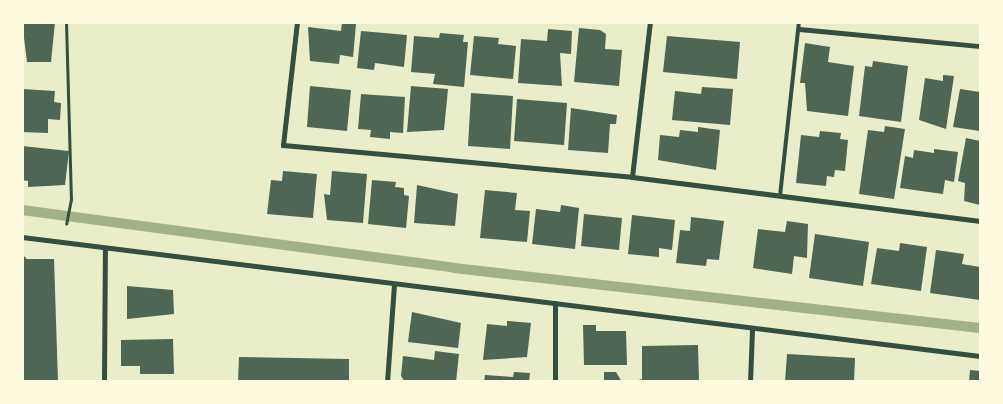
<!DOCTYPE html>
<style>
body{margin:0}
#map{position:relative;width:1003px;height:404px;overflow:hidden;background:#e9edc9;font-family:"Source Sans 3",sans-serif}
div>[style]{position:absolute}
.stream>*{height:10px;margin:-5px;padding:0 5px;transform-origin:5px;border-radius:5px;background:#a3b18a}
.building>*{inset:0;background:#4f6655}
.path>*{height:3px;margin:-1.5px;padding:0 1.5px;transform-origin:1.5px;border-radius:1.5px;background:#344e41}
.service>*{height:4px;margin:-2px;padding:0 2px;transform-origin:2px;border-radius:2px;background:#344e41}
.minor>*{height:5px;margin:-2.5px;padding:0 2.5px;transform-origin:2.5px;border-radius:2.5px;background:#344e41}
span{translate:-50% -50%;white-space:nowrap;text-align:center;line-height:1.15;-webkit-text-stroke:4px #fefae0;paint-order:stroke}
.frame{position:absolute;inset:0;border:24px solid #fefae0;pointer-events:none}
</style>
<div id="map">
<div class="stream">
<i style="left:22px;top:210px;width:436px;rotate:7.6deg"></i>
<i style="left:454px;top:268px;width:529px;rotate:6.51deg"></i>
</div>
<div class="building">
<i style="clip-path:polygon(22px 22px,55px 22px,51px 62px,27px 62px)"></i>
<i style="clip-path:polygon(342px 22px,356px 24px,353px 57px,340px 55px,339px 64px,310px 61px,308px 27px,341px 31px)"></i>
<i style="clip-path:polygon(579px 28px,600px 30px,606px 34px,605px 49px,622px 50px,619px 86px,574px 82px)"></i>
<i style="clip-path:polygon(548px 29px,572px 31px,571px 54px,560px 53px,562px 86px,518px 83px,521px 39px,547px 41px)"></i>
<i style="clip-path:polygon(361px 31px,407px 35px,404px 67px,375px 63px,374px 70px,357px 68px)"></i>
<i style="clip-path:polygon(440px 33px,464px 35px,463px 42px,468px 42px,464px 87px,433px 84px,435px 74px,411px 72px,414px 36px,439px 38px)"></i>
<i style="clip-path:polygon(474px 36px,499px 38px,498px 44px,516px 46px,513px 79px,470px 75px)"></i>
<i style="clip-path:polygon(667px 36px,740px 42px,737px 79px,663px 72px)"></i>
<i style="clip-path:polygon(805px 43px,830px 47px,828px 62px,854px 66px,848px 116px,807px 111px,805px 83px,800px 83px)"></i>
<i style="clip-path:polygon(873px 61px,908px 66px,901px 122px,859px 116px,865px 66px,872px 67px)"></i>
<i style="clip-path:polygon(943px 75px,954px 76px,946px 129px,919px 120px,925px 78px,943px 81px)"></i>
<i style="clip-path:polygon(310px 86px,351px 90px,347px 131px,307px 127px)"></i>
<i style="clip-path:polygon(411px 86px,448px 89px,444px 130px,407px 132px)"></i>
<i style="clip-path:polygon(702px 87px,733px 89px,730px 125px,672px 120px,675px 91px,701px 94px)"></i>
<i style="clip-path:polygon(22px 89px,55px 91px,54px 102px,61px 103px,60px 120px,48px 119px,48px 133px,22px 132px)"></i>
<i style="clip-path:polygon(960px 89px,980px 92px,980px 131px,953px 127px)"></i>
<i style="clip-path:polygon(471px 93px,513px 96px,510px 149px,468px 146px)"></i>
<i style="clip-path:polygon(361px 94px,405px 97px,403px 133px,390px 132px,390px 139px,370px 137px,371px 130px,358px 129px)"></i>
<i style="clip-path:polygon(517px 99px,567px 103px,564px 145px,514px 141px)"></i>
<i style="clip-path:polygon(571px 108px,617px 115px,616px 124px,610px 124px,608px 153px,568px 150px)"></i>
<i style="clip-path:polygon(885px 126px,905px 129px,894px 199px,859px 194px,868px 130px,884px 132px)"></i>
<i style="clip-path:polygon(698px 127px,720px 130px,716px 170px,658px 160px,660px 135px,679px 137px,680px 130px,698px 132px)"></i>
<i style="clip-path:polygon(820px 131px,841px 133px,840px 139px,848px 140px,845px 171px,835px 170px,834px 177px,827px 176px,826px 186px,796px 183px,801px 135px,819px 137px)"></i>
<i style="clip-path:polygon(966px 138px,980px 141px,980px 205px,964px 201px,965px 183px,958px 181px)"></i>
<i style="clip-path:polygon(22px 146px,69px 151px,65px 185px,28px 187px,28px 181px,22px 180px)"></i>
<i style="clip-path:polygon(934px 149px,958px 152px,954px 182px,945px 180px,943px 194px,900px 188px,905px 156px,913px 158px,914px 150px,934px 153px)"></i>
<i style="clip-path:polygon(283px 171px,317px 174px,313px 218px,267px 214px,271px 180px,282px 181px)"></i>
<i style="clip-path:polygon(332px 171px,367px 174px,363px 223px,327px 220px,324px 194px,330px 195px)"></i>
<i style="clip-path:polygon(372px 180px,396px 182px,395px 187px,404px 188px,404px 195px,409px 196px,406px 228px,368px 224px)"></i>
<i style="clip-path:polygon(417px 185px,458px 194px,455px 226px,414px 223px)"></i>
<i style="clip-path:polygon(485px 190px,517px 193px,515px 210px,530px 211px,527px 242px,480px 238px)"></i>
<i style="clip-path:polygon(561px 205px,579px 208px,575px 249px,532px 244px,536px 209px,560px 212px)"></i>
<i style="clip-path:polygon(584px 214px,622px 218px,619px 250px,581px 246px)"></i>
<i style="clip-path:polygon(632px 215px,675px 220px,672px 250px,659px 248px,659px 257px,628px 254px)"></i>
<i style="clip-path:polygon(691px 217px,724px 221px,719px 260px,707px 259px,706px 266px,676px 263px,680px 230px,690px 231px)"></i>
<i style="clip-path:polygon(787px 221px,808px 224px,807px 258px,794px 256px,792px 274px,753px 268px,758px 229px,785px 232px)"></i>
<i style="clip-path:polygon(815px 234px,869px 242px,863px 286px,809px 278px)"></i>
<i style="clip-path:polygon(900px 243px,927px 247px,921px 291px,871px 284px,877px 248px,899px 251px)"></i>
<i style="clip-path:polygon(936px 250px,964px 254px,962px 264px,980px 267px,980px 300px,930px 293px)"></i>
<i style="clip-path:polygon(22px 254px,27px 259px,54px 259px,58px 382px,22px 382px)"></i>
<i style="clip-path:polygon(127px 286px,173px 290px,174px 314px,127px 319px)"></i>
<i style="clip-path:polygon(412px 312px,461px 323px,458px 348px,408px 342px)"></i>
<i style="clip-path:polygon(507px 321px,531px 323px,527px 357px,483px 360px,487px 324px,507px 326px)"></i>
<i style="clip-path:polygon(583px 325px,596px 325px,596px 331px,626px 331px,627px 365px,584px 365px)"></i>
<i style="clip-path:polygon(173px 339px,174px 374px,140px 374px,140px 366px,121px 366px,121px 340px)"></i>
<i style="clip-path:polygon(698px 345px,699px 382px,631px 382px,642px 379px,642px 346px)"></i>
<i style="clip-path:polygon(435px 351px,459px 354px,456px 382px,405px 382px,401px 376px,403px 356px,434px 360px)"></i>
<i style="clip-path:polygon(787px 354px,855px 358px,854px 382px,785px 382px)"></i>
<i style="clip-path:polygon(239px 357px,349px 359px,349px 382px,238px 382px)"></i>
<i style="clip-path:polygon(970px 370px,980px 371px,980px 382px,969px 382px)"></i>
<i style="clip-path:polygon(514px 372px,530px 373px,529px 382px,484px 382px,485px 375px,513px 377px)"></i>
<i style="clip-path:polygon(604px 372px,616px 372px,622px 382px,604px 382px)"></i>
</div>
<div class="path">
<i style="left:66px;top:22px;width:177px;rotate:88.4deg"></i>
<i style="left:71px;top:199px;width:25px;rotate:101deg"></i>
</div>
<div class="service">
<i style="left:780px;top:196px;width:175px;rotate:-83.8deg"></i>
</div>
<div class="minor">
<i style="left:297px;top:22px;width:124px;rotate:96.5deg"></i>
<i style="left:283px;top:145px;width:350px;rotate:5.2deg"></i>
<i style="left:632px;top:177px;width:351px;rotate:7.2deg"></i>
<i style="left:799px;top:29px;width:182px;rotate:5.4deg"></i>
<i style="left:632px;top:177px;width:156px;rotate:-83.4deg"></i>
<i style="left:22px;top:237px;width:965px;rotate:7.08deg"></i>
<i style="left:555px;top:303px;width:79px;rotate:90deg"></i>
<i style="left:104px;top:382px;width:133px;rotate:-89.6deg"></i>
<i style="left:387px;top:382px;width:98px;rotate:-85.9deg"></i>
<i style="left:750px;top:382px;width:52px;rotate:-87.8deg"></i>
</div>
<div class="frame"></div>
</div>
